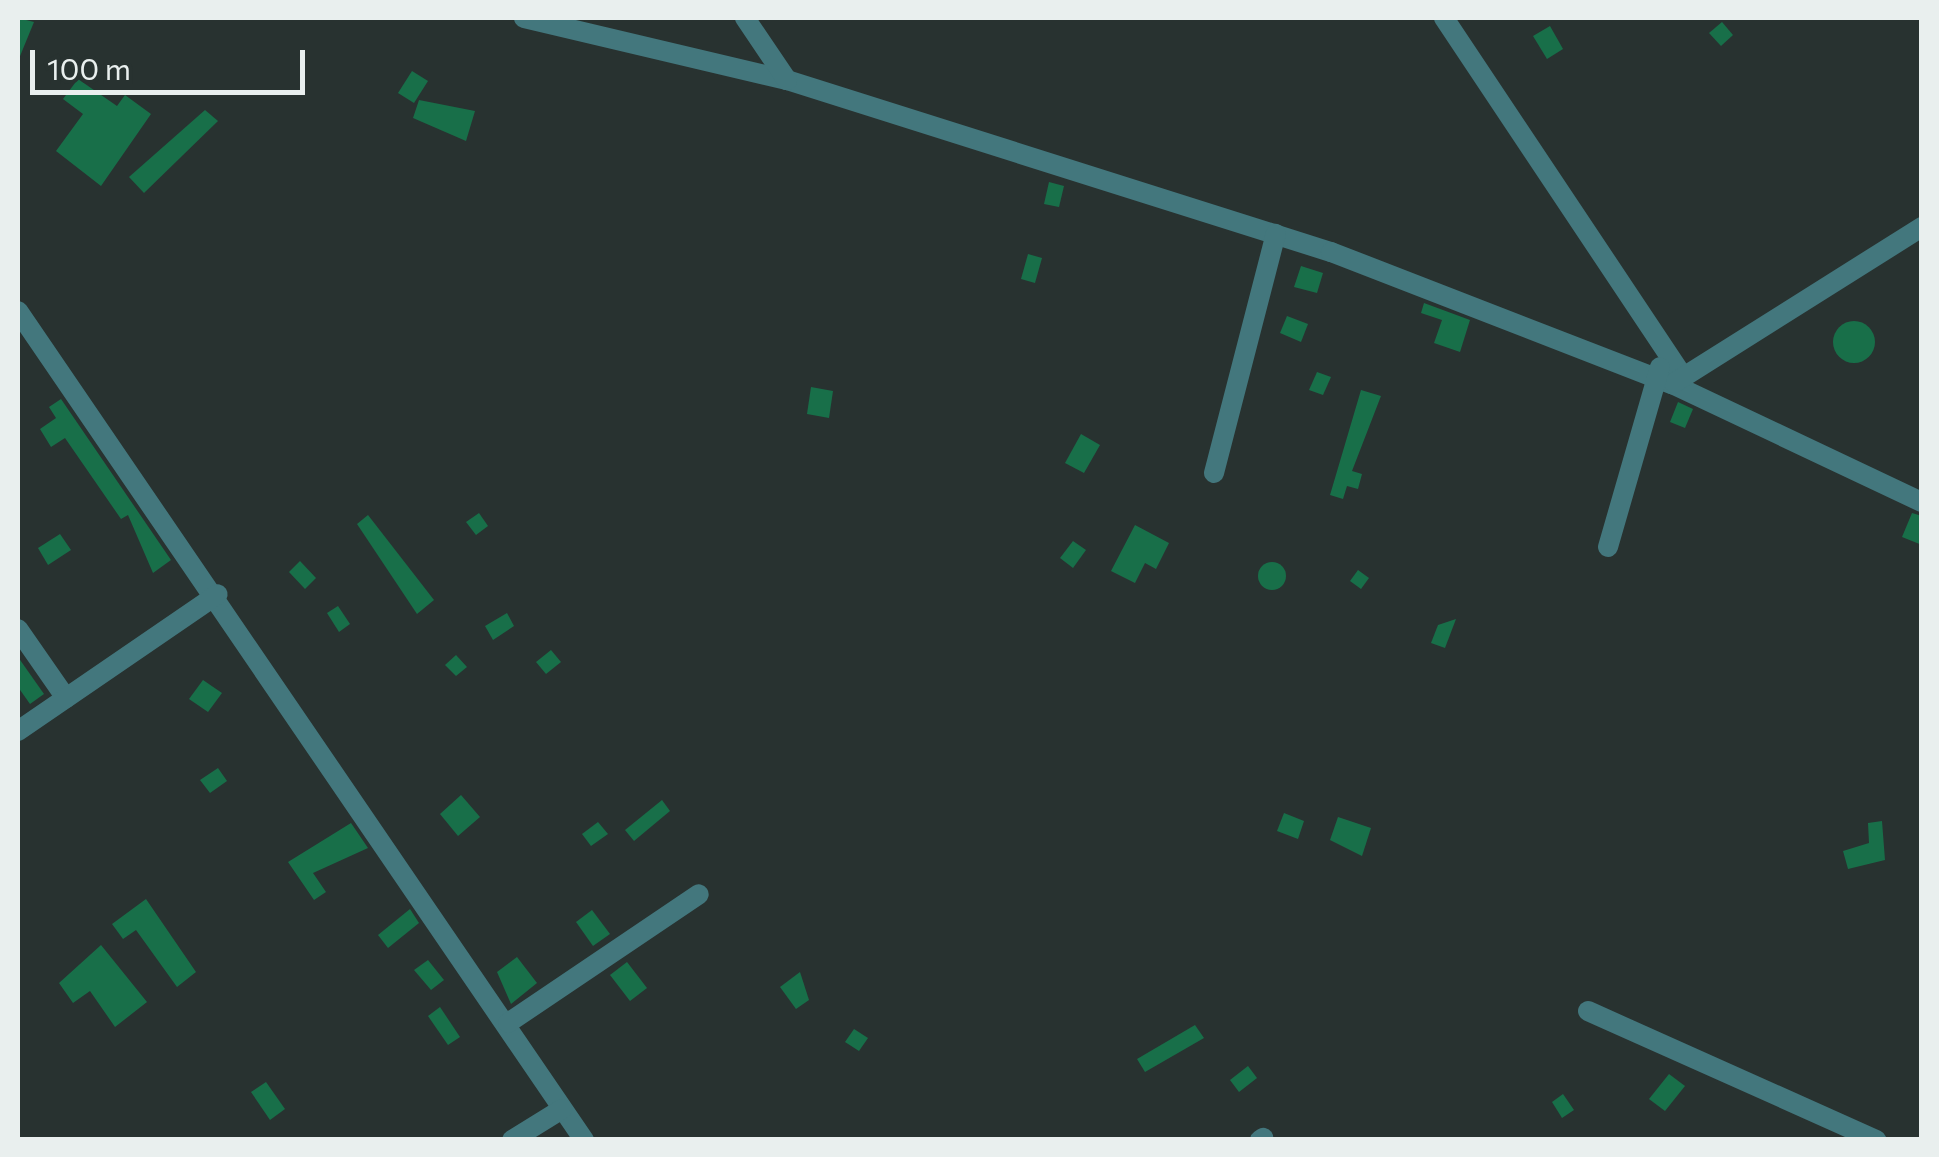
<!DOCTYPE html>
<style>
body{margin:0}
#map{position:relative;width:1939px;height:1157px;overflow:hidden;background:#283230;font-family:Commissioner,sans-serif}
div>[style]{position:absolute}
.building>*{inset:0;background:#186f49}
.round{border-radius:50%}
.street>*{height:20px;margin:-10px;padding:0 10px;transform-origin:10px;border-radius:10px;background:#43777d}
span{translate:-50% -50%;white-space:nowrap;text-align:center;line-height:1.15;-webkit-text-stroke:8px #283230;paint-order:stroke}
.frame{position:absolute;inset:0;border:20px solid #e9efee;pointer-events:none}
.scale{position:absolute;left:30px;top:50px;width:275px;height:45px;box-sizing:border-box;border:5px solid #e9efee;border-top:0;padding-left:12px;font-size:30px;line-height:35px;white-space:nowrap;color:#e9efee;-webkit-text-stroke:8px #283230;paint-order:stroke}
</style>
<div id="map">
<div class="building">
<i style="clip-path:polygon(18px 18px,34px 22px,18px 61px)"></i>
<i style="clip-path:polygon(1722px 22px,1733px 35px,1721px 46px,1709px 33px)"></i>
<i style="clip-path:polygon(1550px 26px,1563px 49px,1547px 59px,1533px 36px)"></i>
<i style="clip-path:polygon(412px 71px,428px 81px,414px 103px,398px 93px)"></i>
<i style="clip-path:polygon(78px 79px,117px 106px,125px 95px,151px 114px,101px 186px,56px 151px,83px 114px,63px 99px)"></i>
<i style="clip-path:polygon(419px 100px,475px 111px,466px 141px,413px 118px)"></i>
<i style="clip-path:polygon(205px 110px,218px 121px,144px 193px,129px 177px)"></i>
<i style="clip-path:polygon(1049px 182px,1064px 186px,1059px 207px,1044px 204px)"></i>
<i style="clip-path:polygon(1028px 254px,1042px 258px,1035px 283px,1021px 279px)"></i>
<i style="clip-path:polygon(1301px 266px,1323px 273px,1317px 293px,1294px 287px)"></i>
<i style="clip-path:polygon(1424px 303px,1470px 320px,1460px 352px,1434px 343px,1442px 320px,1421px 313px)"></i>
<i style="clip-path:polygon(1287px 316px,1308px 324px,1301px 342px,1280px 333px)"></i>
<i class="round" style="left:1833px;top:321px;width:42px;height:42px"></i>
<i style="clip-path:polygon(1317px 372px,1331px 377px,1323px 395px,1309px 390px)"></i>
<i style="clip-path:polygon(811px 387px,833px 391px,829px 418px,807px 414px)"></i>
<i style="clip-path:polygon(1361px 390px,1381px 396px,1352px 471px,1362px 474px,1358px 489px,1347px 486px,1343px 499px,1330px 495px)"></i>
<i style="clip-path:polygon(61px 399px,171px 560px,153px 573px,128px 515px,121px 519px,65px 438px,51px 447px,40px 429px,56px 418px,49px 407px)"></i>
<i style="clip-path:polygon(1678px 402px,1693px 409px,1685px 428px,1670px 422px)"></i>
<i style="clip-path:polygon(1081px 434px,1100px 445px,1084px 473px,1065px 463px)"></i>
<i style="clip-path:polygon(479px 513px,488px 526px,476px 535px,466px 522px)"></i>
<i style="clip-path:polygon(1912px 513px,1922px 516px,1922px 545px,1902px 537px)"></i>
<i style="clip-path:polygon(368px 515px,434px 600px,417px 614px,357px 524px)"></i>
<i style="clip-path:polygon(1135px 525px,1169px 543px,1156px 569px,1145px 563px,1135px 583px,1111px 571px)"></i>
<i style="clip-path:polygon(60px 534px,71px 550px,48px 565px,38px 548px)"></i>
<i style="clip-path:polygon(1073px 541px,1086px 550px,1073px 568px,1060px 558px)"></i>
<i style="clip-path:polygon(300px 561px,316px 578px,305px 589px,289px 572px)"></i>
<i class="round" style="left:1258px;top:562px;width:28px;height:28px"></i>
<i style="clip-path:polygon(1358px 570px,1369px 578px,1361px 589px,1350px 581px)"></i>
<i style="clip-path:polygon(338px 606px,350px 624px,339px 632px,327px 613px)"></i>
<i style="clip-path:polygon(507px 613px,514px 626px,493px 640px,485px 626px)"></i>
<i style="clip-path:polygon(1456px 619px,1445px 648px,1431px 643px,1438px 625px)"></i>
<i style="clip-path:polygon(551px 650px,561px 662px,546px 674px,536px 662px)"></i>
<i style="clip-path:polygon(456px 655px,467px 667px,456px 676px,445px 665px)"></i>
<i style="clip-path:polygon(18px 657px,44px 694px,30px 704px,18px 687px)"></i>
<i style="clip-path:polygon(203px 680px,222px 693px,208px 712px,189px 699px)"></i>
<i style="clip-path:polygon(218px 768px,227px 781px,210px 793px,200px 780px)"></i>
<i style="clip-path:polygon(461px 795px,480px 817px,458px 836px,440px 814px)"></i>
<i style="clip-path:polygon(662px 800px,670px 811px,634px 841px,625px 830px)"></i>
<i style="clip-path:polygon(1284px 813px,1304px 821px,1298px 839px,1277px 831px)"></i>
<i style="clip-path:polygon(1338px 817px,1371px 828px,1362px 856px,1330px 840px)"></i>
<i style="clip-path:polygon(1882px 821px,1885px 860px,1848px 869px,1843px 851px,1869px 843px,1868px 823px)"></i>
<i style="clip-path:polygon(598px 822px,608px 834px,591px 846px,582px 834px)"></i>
<i style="clip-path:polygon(351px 823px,368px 848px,313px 873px,326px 892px,314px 900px,288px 862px)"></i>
<i style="clip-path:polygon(146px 899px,196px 972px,177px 987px,136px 930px,123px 939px,112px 924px)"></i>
<i style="clip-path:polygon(410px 909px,419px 923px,388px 948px,378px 935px)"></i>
<i style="clip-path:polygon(592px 910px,610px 934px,593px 946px,576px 922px)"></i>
<i style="clip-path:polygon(101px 945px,147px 1002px,115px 1027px,90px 991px,73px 1003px,59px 983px)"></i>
<i style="clip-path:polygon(517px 957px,537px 983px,511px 1004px,497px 972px)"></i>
<i style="clip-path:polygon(428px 960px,444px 980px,431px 990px,414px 970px)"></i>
<i style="clip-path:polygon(627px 962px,647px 988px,630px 1001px,610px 975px)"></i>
<i style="clip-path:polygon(800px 972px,809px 1000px,796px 1009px,780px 987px)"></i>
<i style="clip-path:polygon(440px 1007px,460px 1037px,448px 1045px,428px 1016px)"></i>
<i style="clip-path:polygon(1195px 1025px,1204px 1038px,1145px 1072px,1137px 1059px)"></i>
<i style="clip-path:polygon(854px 1029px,868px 1038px,859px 1051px,845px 1042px)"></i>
<i style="clip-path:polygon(1248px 1066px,1257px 1078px,1239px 1092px,1230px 1080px)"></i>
<i style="clip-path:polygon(1669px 1074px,1685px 1086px,1665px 1111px,1649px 1099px)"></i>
<i style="clip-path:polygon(266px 1082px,285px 1109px,270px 1120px,251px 1092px)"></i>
<i style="clip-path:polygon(1563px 1094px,1574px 1110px,1562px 1118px,1552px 1102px)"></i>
</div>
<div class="street">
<i style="left:524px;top:18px;width:270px;rotate:13.3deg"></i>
<i style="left:787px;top:80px;width:571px;rotate:17.55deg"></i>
<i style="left:1331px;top:252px;width:366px;rotate:21.2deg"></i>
<i style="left:1672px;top:384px;width:276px;rotate:25.3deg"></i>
<i style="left:745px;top:18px;width:75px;rotate:55.9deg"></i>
<i style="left:1444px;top:18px;width:430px;rotate:56.3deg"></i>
<i style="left:18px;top:311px;width:1004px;rotate:55.68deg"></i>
<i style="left:1674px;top:383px;width:293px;rotate:-32.2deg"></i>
<i style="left:1214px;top:473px;width:247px;rotate:-75.5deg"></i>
<i style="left:1608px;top:547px;width:187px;rotate:-73.9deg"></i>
<i style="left:18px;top:629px;width:84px;rotate:55.2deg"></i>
<i style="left:18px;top:731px;width:242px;rotate:-34.4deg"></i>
<i style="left:1588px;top:1011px;width:316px;rotate:24.1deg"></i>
<i style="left:508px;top:1023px;width:230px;rotate:-34deg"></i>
<i style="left:512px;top:1140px;width:59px;rotate:-31.8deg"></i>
<i style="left:1260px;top:1140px;width:4px;rotate:-34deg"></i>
</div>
<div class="frame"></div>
<div class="scale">100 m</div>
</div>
